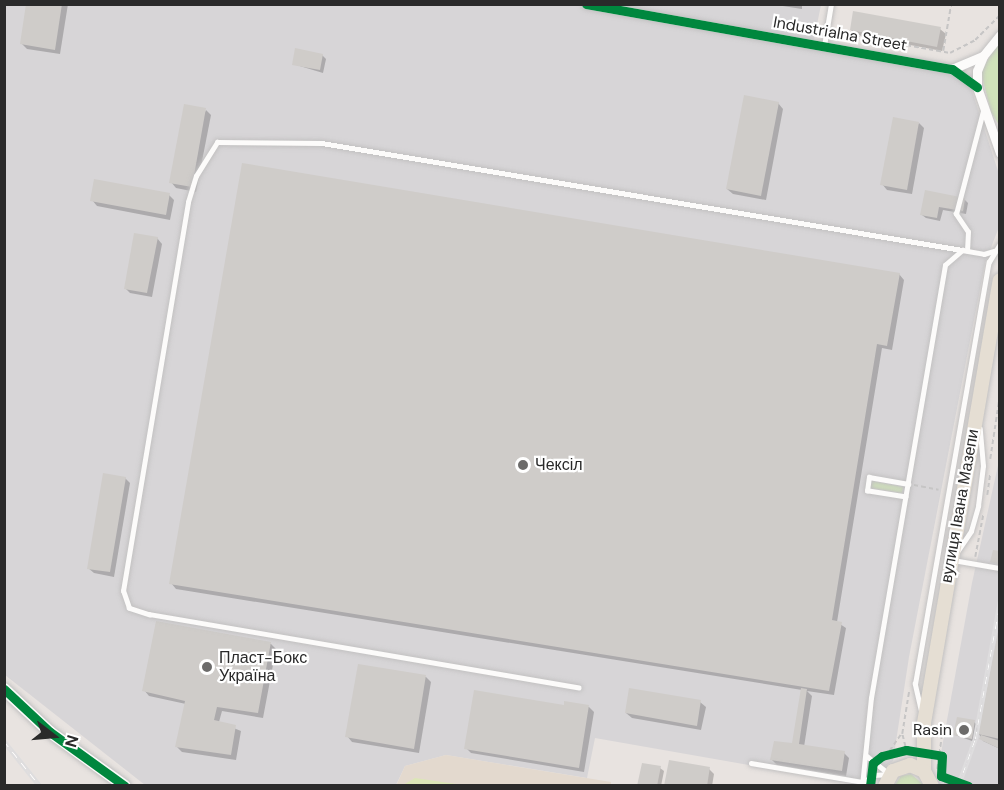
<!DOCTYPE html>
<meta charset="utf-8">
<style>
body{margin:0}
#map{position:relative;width:1004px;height:790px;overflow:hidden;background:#e8e3e0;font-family:"DM Sans",sans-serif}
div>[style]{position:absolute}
.industrial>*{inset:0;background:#d7d5d7}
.education>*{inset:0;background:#e3d9ce}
.green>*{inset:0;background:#d0e2ba}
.pitch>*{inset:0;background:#dce6b7}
.shadow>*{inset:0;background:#0003}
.building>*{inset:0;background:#cfccc9}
.path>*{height:1.5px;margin-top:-0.75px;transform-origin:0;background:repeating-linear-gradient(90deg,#c6c5c5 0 4.5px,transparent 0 7.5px)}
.roads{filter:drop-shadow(0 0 2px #c2c1c1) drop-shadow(0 0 2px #c2c1c1)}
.lane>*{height:4.5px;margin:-2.25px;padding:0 2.25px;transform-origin:2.25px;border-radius:2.25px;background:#fcfbfa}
.street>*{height:9px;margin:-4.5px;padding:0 4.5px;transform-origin:4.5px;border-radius:4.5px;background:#fcfbfa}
.secondary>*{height:12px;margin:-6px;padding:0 6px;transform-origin:6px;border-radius:6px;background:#fcfbfa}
.primary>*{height:14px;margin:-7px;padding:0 7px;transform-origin:7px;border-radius:7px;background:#e5ded3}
.rail>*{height:4.5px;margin-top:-2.25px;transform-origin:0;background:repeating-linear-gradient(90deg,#fff 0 7px,#deddde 0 14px);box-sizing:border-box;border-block:2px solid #deddde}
.cycleway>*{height:9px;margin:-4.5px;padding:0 4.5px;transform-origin:4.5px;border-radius:4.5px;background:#00873e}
.dots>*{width:16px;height:16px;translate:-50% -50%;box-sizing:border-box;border:3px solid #fff;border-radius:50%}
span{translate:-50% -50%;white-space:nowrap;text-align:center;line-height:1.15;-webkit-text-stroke:4.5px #fff;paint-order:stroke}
.street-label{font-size:16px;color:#2a2a2a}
.poi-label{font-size:16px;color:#2a2a2a}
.left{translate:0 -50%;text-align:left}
.right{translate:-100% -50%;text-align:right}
.frame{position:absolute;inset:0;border:6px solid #2a2a2a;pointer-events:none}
.north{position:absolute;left:24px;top:706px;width:60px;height:60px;-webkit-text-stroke:4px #fff;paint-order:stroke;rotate:106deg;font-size:16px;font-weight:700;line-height:24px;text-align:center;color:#2a2a2a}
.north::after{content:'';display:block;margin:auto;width:21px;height:27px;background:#2a2a2a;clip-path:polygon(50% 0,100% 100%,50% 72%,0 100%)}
</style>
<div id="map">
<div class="industrial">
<i style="clip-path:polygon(4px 5px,821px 5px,813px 44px,952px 69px,969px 82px,999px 174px,999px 227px,985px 263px,909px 657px,893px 761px,857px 784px,595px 738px,587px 778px,446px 755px,405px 766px,396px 785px,145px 785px,5px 675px)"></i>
<i style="clip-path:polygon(999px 461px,999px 785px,935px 786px,972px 583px)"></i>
</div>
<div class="education">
<i style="clip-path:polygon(446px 755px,611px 782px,611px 786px,396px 786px,405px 766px)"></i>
</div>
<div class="green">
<i style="clip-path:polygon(999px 40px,999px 125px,991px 112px,981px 72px)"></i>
<i style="clip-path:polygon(872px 481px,903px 487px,902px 493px,871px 488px)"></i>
<i style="clip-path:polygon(911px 774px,924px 785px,894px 786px,901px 776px)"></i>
</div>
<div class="pitch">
<i style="clip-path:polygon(415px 778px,463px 785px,403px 785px)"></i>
</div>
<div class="shadow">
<i style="clip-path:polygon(28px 4px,68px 4px,60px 54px,27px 49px,22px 44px)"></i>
<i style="clip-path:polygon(770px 4px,802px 4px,802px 9px)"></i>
<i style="clip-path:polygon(940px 29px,946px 34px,942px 51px,857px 35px,851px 30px)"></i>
<i style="clip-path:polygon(322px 55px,326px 59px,323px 73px,293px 64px)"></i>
<i style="clip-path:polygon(778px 103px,783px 109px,766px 200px,733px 194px,727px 189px)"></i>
<i style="clip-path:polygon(206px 110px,211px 115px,196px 192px,176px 188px,171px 182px)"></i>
<i style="clip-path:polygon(919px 123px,924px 128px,912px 194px,887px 190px,882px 184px)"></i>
<i style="clip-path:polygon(926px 192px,965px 200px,968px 203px,966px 214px,943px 210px,940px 221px,926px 218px,922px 215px)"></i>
<i style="clip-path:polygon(169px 195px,174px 200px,170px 220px,97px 206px,92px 200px)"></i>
<i style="clip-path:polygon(157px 238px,162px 244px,152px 297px,130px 293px,125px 288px)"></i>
<i style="clip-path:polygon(899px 274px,904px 280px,892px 350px,882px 348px,837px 622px,846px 628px,834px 695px,807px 691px,812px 696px,804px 747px,844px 753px,849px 758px,846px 776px,777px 765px,772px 760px,793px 745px,802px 690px,176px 589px,171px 583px)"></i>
<i style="clip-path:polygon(125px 478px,130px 483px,114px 577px,94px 573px,88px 568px)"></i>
<i style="clip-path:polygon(157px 623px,271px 644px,276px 649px,263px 718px,222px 711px,219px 722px,241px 731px,236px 760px,182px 752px,177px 747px,186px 704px,149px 696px,144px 690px)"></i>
<i style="clip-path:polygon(1000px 625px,1000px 749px,983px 741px,979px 734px)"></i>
<i style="clip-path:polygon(359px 665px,426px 677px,431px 682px,419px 753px,352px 742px,347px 736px)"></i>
<i style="clip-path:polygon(700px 702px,706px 707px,701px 730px,632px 718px,626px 713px)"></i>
<i style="clip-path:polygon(565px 707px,589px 707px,594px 712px,584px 772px,471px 753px,466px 748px)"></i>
<i style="clip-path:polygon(974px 722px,978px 726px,975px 742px,955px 735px)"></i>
<i style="clip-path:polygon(660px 768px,664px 771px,661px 786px,639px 786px)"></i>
<i style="clip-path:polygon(709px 769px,714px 774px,712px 786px,665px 786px)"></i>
</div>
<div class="building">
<i style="clip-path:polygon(26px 4px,62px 4px,55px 50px,20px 44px)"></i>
<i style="clip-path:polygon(853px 11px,941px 27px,937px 47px,850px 30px)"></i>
<i style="clip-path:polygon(295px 48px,323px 54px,320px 70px,292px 65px)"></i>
<i style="clip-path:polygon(744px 95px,779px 102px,761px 196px,726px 189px)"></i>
<i style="clip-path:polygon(184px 104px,206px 108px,192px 187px,169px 183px)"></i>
<i style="clip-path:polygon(893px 117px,919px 122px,907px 190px,880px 185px)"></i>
<i style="clip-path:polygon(242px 163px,900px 273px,887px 346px,877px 344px,832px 620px,842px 622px,829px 691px,169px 584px)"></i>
<i style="clip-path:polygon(94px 179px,170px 193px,166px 215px,90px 201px)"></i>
<i style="clip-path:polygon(925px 190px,965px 198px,963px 211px,939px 207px,937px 218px,920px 215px)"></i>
<i style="clip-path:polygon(134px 233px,158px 237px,147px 293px,124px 289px)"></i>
<i style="clip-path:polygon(103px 473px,126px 477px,110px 572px,87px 569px)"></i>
<i style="clip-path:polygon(993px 550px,1000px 551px,1000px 565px,990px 562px)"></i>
<i style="clip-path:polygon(156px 621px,271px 642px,258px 713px,217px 707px,214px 720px,236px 725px,231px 755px,175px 747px,185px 701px,142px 691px)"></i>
<i style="clip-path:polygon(1000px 622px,998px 699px,1000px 739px,978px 734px)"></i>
<i style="clip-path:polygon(358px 664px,426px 675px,414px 749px,345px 737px)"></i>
<i style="clip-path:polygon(629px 688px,701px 700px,697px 726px,625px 713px)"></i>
<i style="clip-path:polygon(801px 688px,807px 689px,799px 744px,845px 751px,842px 771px,770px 760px,774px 741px,792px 743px)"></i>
<i style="clip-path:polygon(474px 690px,564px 705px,564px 701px,589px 705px,579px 768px,464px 749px)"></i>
<i style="clip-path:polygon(957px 717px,975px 720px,972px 739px,953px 735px)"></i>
<i style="clip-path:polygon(981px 735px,1000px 741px,998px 748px,979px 739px)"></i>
<i style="clip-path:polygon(669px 760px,710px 767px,707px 786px,664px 786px)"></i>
<i style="clip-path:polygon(642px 763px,661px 766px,657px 786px,637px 786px)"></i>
</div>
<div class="path">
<i style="left:833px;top:32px;width:119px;rotate:10.2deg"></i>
<i style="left:950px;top:53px;width:28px;rotate:-27deg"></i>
<i style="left:975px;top:40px;width:35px;rotate:-45deg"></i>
<i style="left:943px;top:51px;width:48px;rotate:-80.3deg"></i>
<i style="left:990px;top:459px;width:67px;rotate:-81.4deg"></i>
<i style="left:914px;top:485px;width:25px;rotate:11deg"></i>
<i style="left:987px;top:495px;width:22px;rotate:-82deg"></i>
<i style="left:975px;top:557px;width:43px;rotate:-79.2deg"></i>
<i style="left:885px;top:757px;width:28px;rotate:-55deg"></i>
<i style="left:881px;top:760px;width:27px;rotate:-13deg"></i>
<i style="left:907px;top:754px;width:21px;rotate:-104deg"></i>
<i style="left:902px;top:734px;width:44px;rotate:-80.8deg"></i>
<i style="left:937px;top:769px;width:34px;rotate:-82deg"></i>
<i style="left:944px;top:782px;width:15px;rotate:16deg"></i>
</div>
<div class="roads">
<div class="lane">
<i style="left:824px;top:46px;width:43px;rotate:-80.5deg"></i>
<i style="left:967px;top:251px;width:19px;rotate:-87deg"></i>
<i style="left:968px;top:232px;width:22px;rotate:-124deg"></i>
<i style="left:956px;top:214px;width:106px;rotate:-75.3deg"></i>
<i style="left:906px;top:497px;width:39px;rotate:-171deg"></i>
<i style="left:867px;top:491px;width:14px;rotate:-82deg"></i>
<i style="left:869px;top:477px;width:40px;rotate:10deg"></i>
<i style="left:957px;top:552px;width:25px;rotate:-56deg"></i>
<i style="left:971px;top:531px;width:26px;rotate:-74deg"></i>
<i style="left:978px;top:506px;width:40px;rotate:-82.9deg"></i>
<i style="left:983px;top:466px;width:37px;rotate:-95deg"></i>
<i style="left:953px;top:560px;width:48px;rotate:9.7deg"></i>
<i style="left:579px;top:688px;width:435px;rotate:-170.3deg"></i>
<i style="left:150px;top:615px;width:22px;rotate:-162deg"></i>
<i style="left:129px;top:608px;width:18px;rotate:-109deg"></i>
<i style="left:123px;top:591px;width:394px;rotate:-80.5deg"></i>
<i style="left:188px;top:202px;width:27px;rotate:-73deg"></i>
<i style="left:196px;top:176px;width:40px;rotate:-58deg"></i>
<i style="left:217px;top:142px;width:105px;rotate:0.5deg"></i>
<i style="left:322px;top:143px;width:649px;rotate:9.49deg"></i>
<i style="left:921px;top:711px;width:28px;rotate:-103deg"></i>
<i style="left:915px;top:684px;width:428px;rotate:-80.1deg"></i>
<i style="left:989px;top:262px;width:21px;rotate:-59deg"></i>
<i style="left:867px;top:756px;width:27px;rotate:39deg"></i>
<i style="left:751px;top:763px;width:114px;rotate:9.6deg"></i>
<i style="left:863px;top:782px;width:13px;rotate:-32deg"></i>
<i style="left:874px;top:775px;width:15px;rotate:-4deg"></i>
<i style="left:862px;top:786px;width:88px;rotate:-84.2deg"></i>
<i style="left:871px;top:698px;width:439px;rotate:-80.3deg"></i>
<i style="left:945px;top:265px;width:23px;rotate:-41deg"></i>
<i style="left:962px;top:250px;width:22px;rotate:10deg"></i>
<i style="left:984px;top:254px;width:10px;rotate:-17deg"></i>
</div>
<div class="street">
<i style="left:586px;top:4px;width:372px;rotate:10.1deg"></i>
<i style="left:952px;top:69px;width:31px;rotate:36deg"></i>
<i style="left:1000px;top:35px;width:27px;rotate:129deg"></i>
<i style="left:983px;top:56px;width:16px;rotate:112deg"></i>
<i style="left:977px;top:71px;width:16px;rotate:90deg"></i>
<i style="left:977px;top:87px;width:70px;rotate:70.8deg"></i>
<i style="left:952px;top:69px;width:33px;rotate:-23deg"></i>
</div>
<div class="secondary">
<i style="left:4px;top:689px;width:63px;rotate:43.1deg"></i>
<i style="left:50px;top:732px;width:92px;rotate:35.8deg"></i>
</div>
<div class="primary">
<i style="left:924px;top:771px;width:48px;rotate:-90deg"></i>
<i style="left:924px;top:723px;width:449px;rotate:-80.3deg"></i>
<i style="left:885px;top:786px;width:17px;rotate:-62deg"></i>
<i style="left:893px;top:771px;width:18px;rotate:-19deg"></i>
<i style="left:910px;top:765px;width:15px;rotate:23deg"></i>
<i style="left:924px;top:771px;width:17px;rotate:62deg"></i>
</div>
</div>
<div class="rail">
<i style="left:4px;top:741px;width:58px;rotate:51.3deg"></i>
<i style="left:958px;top:786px;width:50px;rotate:-70.1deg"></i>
<i style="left:975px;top:739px;width:140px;rotate:-79.7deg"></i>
</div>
<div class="cycleway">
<i style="left:586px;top:4px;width:372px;rotate:10.1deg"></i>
<i style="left:952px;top:69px;width:31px;rotate:36deg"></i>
<i style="left:4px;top:689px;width:63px;rotate:43.1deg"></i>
<i style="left:50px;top:732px;width:92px;rotate:35.8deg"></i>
<i style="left:870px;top:786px;width:23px;rotate:-83deg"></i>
<i style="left:873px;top:763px;width:11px;rotate:-38deg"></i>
<i style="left:882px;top:756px;width:25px;rotate:-14deg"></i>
<i style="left:906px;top:750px;width:36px;rotate:9deg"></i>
<i style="left:942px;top:756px;width:20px;rotate:93deg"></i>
<i style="left:941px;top:776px;width:29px;rotate:20deg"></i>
</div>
<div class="dots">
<i style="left:523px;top:465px;background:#6c6b6a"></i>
<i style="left:207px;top:667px;background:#6c6b6a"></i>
<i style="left:964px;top:730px;background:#6c6b6a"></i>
</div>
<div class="street-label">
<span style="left:840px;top:34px;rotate:10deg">Industrialna Street</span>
<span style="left:960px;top:506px;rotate:-80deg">вулиця Івана Мазепи</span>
</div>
<div class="poi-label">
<span class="left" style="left:535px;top:465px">Чексіл</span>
<span class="left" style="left:219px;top:667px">Пласт-Бокс<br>Україна</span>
<span class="right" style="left:952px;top:730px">Rasin</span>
</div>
<div class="frame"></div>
<div class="north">N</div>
</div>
